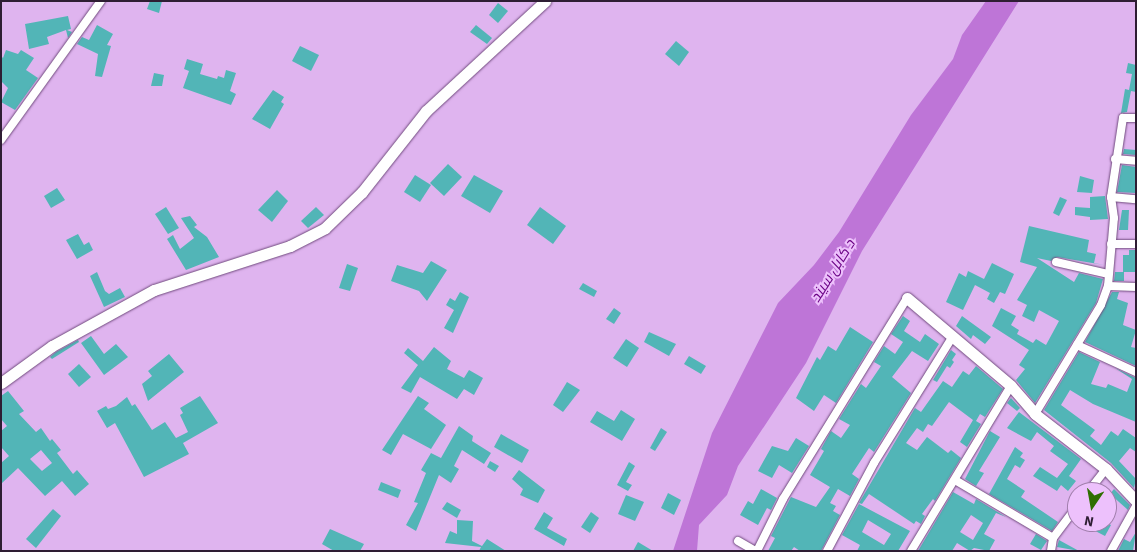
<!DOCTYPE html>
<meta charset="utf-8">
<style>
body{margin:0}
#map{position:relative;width:1137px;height:552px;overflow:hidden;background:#dfb4ef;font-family:"Source Sans 3",Cairo,sans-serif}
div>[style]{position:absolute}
.water>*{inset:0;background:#be75d7}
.building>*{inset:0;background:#52b5b7}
.roads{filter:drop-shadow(0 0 1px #704a7d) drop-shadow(0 0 1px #704a7d)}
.street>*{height:8px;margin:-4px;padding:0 4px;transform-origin:4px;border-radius:4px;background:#fff}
.secondary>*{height:11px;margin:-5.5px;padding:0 5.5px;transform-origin:5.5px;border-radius:5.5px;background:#fff}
span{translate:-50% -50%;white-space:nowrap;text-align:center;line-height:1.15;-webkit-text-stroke:4px #edc1fc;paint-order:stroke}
.water-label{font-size:15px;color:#6c0486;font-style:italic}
.frame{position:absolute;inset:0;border:2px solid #2e1d33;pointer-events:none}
.north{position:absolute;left:1067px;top:482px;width:50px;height:50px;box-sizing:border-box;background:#edc1fc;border:1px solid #a17fac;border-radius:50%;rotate:192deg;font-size:14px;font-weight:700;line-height:20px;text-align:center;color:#2e1d33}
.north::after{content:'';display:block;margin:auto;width:18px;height:22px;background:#2f6e02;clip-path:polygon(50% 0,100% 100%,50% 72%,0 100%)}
</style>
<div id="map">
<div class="water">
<i style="clip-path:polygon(986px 1px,1019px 1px,862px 251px,806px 363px,738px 466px,727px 495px,699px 525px,697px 551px,673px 551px,712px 433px,778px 303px,814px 265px,839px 232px,911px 115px,953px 59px,962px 35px)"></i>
</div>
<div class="building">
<i style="clip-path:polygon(150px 1px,162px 1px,159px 13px,147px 9px)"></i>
<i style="clip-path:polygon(498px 3px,508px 11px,498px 23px,489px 15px)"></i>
<i style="clip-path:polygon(68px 16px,71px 29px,67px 30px,72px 32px,68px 38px,66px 30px,47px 37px,49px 44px,29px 49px,25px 24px)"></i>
<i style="clip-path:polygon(97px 25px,113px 34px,107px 45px,111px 46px,102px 77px,95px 76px,98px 54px,77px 44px,82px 37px,89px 40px)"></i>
<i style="clip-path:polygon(476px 25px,492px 38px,487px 44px,470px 32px)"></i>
<i style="clip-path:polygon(676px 41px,689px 52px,679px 66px,665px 54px)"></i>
<i style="clip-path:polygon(300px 46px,319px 55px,311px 71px,292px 61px)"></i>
<i style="clip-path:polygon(6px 50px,18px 54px,21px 50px,34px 58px,26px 70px,38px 78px,15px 110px,1px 102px,8px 88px,1px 81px,1px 56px,3px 58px)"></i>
<i style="clip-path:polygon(187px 59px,203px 64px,200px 74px,217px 79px,218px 76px,224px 78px,226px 70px,236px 73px,230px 91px,236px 94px,231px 105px,183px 88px,189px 71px,184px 69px)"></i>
<i style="clip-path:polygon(1128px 63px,1136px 65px,1136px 92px,1131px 91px,1127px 112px,1121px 113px,1125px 89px,1129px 90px,1132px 74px,1126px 73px)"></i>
<i style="clip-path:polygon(154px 73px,164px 75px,162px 86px,151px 86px)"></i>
<i style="clip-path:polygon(273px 90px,284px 97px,281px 102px,284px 104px,270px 129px,252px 119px)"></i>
<i style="clip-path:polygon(1124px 149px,1136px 150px,1136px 155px,1123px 154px)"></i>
<i style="clip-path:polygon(448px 164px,462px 177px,444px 196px,430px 183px)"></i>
<i style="clip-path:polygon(1122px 165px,1136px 167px,1136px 193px,1117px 192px)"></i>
<i style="clip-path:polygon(415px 175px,431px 185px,420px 202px,404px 192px)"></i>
<i style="clip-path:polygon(474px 175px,503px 191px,490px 213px,461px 196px)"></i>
<i style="clip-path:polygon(1080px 176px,1094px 180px,1092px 193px,1077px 192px)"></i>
<i style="clip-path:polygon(57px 188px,65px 200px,51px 208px,44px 196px)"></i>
<i style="clip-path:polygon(277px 190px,288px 201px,272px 222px,258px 210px)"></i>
<i style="clip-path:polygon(1105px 196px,1108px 219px,1090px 220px,1090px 217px,1075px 215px,1075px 207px,1090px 208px,1090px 197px)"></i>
<i style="clip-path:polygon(1060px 197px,1067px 200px,1059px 216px,1053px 213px)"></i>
<i style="clip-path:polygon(166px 207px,179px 228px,168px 234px,155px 214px)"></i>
<i style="clip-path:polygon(316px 207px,324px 215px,308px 228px,301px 221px)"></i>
<i style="clip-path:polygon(540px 207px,566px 226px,553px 244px,527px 225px)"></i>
<i style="clip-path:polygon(1122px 210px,1129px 210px,1128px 230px,1119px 230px)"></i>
<i style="clip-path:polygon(190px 216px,197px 225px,194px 227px,207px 237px,219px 257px,186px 270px,167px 239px,173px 235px,180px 249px,194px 238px,181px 218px)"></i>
<i style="clip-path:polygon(1029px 226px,1089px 240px,1087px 252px,1096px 254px,1094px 263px,1104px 265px,1057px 257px,1051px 261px,1037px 258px,1074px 282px,1079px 273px,1103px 279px,1096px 303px,1035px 403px,1016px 380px,1025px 369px,1019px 365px,1029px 350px,992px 326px,1001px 308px,1016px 316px,1011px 325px,1019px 330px,1017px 334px,1033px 343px,1036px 339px,1046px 345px,1059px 321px,1039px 310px,1034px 322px,1022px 316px,1027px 305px,1017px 300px,1037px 267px,1020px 262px)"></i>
<i style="clip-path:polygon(78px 234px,84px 245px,89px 242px,93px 250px,77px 259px,66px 240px)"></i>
<i style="clip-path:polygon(1129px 250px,1136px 250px,1136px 272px,1124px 272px,1124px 281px,1114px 281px,1115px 272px,1123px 272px,1123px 255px,1129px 255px)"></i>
<i style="clip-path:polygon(431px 261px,447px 270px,427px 301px,419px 291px,391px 281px,397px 265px,423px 273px)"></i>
<i style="clip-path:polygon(992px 263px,1014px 274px,1005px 294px,1000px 292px,994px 303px,987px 299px,990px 293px,975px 285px,963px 310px,946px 302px,959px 273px,966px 277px,968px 271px,984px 279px)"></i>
<i style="clip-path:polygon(347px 264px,358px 268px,350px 291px,339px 288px)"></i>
<i style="clip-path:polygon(97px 272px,105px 291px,109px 294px,120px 288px,125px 297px,104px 307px,90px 276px)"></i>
<i style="clip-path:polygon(583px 283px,597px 291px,594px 297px,579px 289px)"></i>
<i style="clip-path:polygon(460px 292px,469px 297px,453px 333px,444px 328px,454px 310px,446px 305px,450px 298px,455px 301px)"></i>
<i style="clip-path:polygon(1112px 292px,1119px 292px,1117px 299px,1128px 303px,1123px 325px,1136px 330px,1131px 347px,1136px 348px,1136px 366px,1085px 342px)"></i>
<i style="clip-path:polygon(614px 308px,621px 313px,614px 324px,606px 319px)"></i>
<i style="clip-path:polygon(903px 316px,910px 321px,904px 331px,920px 342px,925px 334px,939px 344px,928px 361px,912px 351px,892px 377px,911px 393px,874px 452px,869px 448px,852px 474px,859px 479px,850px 496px,838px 489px,830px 503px,836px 506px,833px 511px,840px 515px,821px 551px,800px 551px,794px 547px,791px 551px,768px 551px,775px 538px,771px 536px,791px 497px,816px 507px,830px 487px,810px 475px,824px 451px,821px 449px,831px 431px,841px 438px,850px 425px,839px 419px,861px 384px,866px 388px,881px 366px,874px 362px,884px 346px,895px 354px,903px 342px,891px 334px)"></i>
<i style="clip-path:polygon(962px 316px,991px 337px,985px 344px,973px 335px,971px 339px,956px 326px)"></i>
<i style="clip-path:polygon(850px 327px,873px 342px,836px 403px,824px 395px,814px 411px,796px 398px,817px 357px,820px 360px,828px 346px,836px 351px)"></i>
<i style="clip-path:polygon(649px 332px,676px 344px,669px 356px,644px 342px)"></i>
<i style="clip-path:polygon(91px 336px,104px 354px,116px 344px,128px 357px,104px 375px,81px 343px)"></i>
<i style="clip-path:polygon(626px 339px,639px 348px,627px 367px,613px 358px)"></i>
<i style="clip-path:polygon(78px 340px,79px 342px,52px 359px,50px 357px,56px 352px)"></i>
<i style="clip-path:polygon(434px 347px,451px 361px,447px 369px,464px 378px,469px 370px,483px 378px,474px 395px,464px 389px,457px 399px,420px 377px,411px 393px,401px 388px,418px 365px,404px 353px,408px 348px,423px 361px)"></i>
<i style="clip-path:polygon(951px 350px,956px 354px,952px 360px,954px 362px,950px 368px,947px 366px,937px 382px,933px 380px)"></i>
<i style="clip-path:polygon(1079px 352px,1100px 362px,1091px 384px,1106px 388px,1108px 384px,1127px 392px,1132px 379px,1115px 368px,1136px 378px,1136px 422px,1093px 404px,1070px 390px,1061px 405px,1095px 430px,1090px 436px,1101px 445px,1111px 431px,1118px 436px,1123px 429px,1136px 438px,1136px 452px,1130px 448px,1119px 461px,1136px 479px,1134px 488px,1111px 463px,1044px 410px)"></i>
<i style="clip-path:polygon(169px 354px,184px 372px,148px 401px,142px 384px,152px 376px,148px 371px)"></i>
<i style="clip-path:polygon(689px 356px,706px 366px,701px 374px,684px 364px)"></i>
<i style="clip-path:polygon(79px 364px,91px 377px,79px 387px,68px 374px)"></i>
<i style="clip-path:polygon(976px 366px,1003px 389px,985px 417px,980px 414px,976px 421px,981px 424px,967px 447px,960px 442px,973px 420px,949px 402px,932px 426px,928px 424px,923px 432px,917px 428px,906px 443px,917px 450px,927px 437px,948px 453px,951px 450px,961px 458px,935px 501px,933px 499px,922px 514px,925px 516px,921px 524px,916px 521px,914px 524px,869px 494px,862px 504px,859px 503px,915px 408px,921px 412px,943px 381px,952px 387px,963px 371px,969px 375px)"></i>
<i style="clip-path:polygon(567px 382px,580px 390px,563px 412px,553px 405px)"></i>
<i style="clip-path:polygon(evenodd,8px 391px,24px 411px,19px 414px,36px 432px,41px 428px,50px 441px,52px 439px,61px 450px,57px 453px,73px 474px,77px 470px,89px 484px,75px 496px,62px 481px,45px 496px,18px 468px,1px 484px,1px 463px,9px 456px,1px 447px,1px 431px,7px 426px,1px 419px,1px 396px,8px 391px,41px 450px,52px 463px,42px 471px,30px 459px,41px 450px)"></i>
<i style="clip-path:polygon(200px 396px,218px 423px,183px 443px,189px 454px,144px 477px,115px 423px,107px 428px,97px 411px,106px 406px,108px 409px,116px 406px,127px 397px,132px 406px,135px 404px,152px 430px,165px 422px,176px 438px,188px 432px,180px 415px,183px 413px,180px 408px)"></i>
<i style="clip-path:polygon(418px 396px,429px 403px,424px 409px,446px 425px,431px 449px,403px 434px,391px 455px,382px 450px)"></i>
<i style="clip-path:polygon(1011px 398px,1020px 408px,1017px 411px,1007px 403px)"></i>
<i style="clip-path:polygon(621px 410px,635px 419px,622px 441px,590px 422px,597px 411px,614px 421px)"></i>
<i style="clip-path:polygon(1019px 412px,1081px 459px,1069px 476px,1076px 481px,1068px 491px,1061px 485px,1057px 491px,1033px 476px,1040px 467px,1057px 478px,1068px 464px,1050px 451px,1054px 446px,1037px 432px,1031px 441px,1007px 428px)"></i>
<i style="clip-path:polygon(459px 426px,473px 436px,472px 441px,491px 453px,484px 464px,462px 450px,454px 466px,459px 469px,451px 483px,439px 475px,416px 531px,406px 525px,418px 503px,414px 502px,426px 473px,421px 470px,431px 453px,441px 458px)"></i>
<i style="clip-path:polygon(661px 428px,667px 432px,655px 451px,650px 448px)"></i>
<i style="clip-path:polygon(990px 431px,1000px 437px,979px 471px,984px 473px,976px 486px,965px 479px)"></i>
<i style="clip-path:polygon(501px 434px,529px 450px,522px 463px,494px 447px)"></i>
<i style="clip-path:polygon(796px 438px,809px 446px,792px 473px,779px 465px,772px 478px,758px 471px,772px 446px,788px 451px)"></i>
<i style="clip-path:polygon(1015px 447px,1023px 453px,1020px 457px,1025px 460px,1020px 468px,1015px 465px,1007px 479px,1025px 491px,1021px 497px,1058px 522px,1052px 531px,989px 494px)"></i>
<i style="clip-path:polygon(490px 461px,499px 466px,495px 472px,487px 467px)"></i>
<i style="clip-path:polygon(629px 462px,635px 466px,626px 482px,632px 485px,628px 491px,617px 485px)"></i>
<i style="clip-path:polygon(519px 470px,545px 490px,538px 503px,520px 495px,523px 489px,512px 479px)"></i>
<i style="clip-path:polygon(381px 482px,401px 490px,398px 498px,378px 490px)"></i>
<i style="clip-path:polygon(761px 489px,777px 498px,771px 510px,767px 508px,758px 525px,740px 515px,748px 501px,753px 504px)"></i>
<i style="clip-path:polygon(1114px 489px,1130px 505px,1128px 510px,1110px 494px)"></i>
<i style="clip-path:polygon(evenodd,953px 492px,974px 504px,976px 499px,1006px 517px,996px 513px,984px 534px,995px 540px,989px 551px,974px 548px,970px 551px,957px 543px,952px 551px,918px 551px,953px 492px,971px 515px,983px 523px,973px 540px,960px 532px,971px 515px)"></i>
<i style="clip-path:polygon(668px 493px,681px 500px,674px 515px,661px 508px)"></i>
<i style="clip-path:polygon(626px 495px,644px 502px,635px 521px,618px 514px)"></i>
<i style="clip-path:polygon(447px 502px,461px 510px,457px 518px,442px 509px)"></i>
<i style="clip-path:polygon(evenodd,859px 504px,910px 531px,898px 551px,857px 551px,860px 545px,842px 535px,859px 504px,868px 520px,891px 534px,884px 545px,862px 532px,868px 520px)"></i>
<i style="clip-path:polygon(53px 509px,61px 516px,36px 548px,26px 539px)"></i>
<i style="clip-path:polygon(544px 512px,553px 518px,547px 528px,567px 539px,564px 546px,534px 529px)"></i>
<i style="clip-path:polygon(591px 512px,599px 518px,590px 533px,581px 527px)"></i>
<i style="clip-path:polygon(457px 520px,473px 521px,472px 541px,482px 546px,487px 539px,506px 551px,479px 551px,481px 547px,445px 543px,450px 531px,457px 534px)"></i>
<i style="clip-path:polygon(1078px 522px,1105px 522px,1111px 525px,1105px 536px)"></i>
<i style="clip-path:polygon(330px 529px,364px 544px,360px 551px,334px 551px,322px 544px)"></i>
<i style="clip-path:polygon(1136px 532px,1133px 551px,1118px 551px,1124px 539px,1130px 542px)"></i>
<i style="clip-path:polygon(1036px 534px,1047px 541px,1041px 550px,1030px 544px)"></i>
<i style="clip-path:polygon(1059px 540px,1079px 551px,1057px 547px)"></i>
<i style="clip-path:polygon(638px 542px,653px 551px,633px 551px)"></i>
</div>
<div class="roads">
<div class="street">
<i style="left:1px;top:140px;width:171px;rotate:-54.3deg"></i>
<i style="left:1115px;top:159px;width:21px;rotate:5deg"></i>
<i style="left:1111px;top:197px;width:25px;rotate:5deg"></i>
<i style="left:1111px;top:244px;width:25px"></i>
<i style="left:1056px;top:262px;width:53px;rotate:13deg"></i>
<i style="left:1108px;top:286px;width:28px;rotate:2deg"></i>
<i style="left:1077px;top:345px;width:65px;rotate:24.6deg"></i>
<i style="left:1035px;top:414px;width:127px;rotate:-58.8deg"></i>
<i style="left:1101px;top:305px;width:20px;rotate:-70deg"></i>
<i style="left:1108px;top:286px;width:68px;rotate:-85deg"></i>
<i style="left:1114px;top:218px;width:21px;rotate:-98deg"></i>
<i style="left:1111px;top:197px;width:80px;rotate:-81.4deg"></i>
<i style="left:1123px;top:118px;width:13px"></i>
<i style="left:955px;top:480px;width:114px;rotate:30.6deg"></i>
<i style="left:1088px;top:492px;width:29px;rotate:-52deg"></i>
<i style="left:738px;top:541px;width:20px;rotate:30deg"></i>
<i style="left:757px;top:551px;width:58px;rotate:-63.4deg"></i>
<i style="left:783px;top:499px;width:236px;rotate:-58.3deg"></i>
<i style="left:827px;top:551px;width:100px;rotate:-61.9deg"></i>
<i style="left:874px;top:463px;width:150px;rotate:-58.1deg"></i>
<i style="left:911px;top:551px;width:193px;rotate:-58.8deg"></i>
<i style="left:1051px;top:551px;width:13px;rotate:-81deg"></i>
<i style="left:1053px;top:538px;width:40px;rotate:-53deg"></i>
<i style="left:1111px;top:551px;width:51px;rotate:-60.9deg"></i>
</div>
<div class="secondary">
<i style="left:907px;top:298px;width:136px;rotate:40.2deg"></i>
<i style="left:1011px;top:386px;width:37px;rotate:49deg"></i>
<i style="left:1035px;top:414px;width:90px;rotate:37.8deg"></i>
<i style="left:1106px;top:469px;width:44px;rotate:46.8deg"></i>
<i style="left:1px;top:383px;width:63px;rotate:-36deg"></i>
<i style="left:52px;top:346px;width:116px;rotate:-28.8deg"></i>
<i style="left:154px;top:290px;width:143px;rotate:-17.9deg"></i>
<i style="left:290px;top:246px;width:39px;rotate:-27deg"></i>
<i style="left:325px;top:228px;width:52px;rotate:-44.2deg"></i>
<i style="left:362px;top:192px;width:103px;rotate:-51.7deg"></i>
<i style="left:426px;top:111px;width:162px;rotate:-42.7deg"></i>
</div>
</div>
<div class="water-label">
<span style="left:833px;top:271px;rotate:-58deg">د کابل سيند</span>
</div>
<div class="frame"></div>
<div class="north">N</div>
</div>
